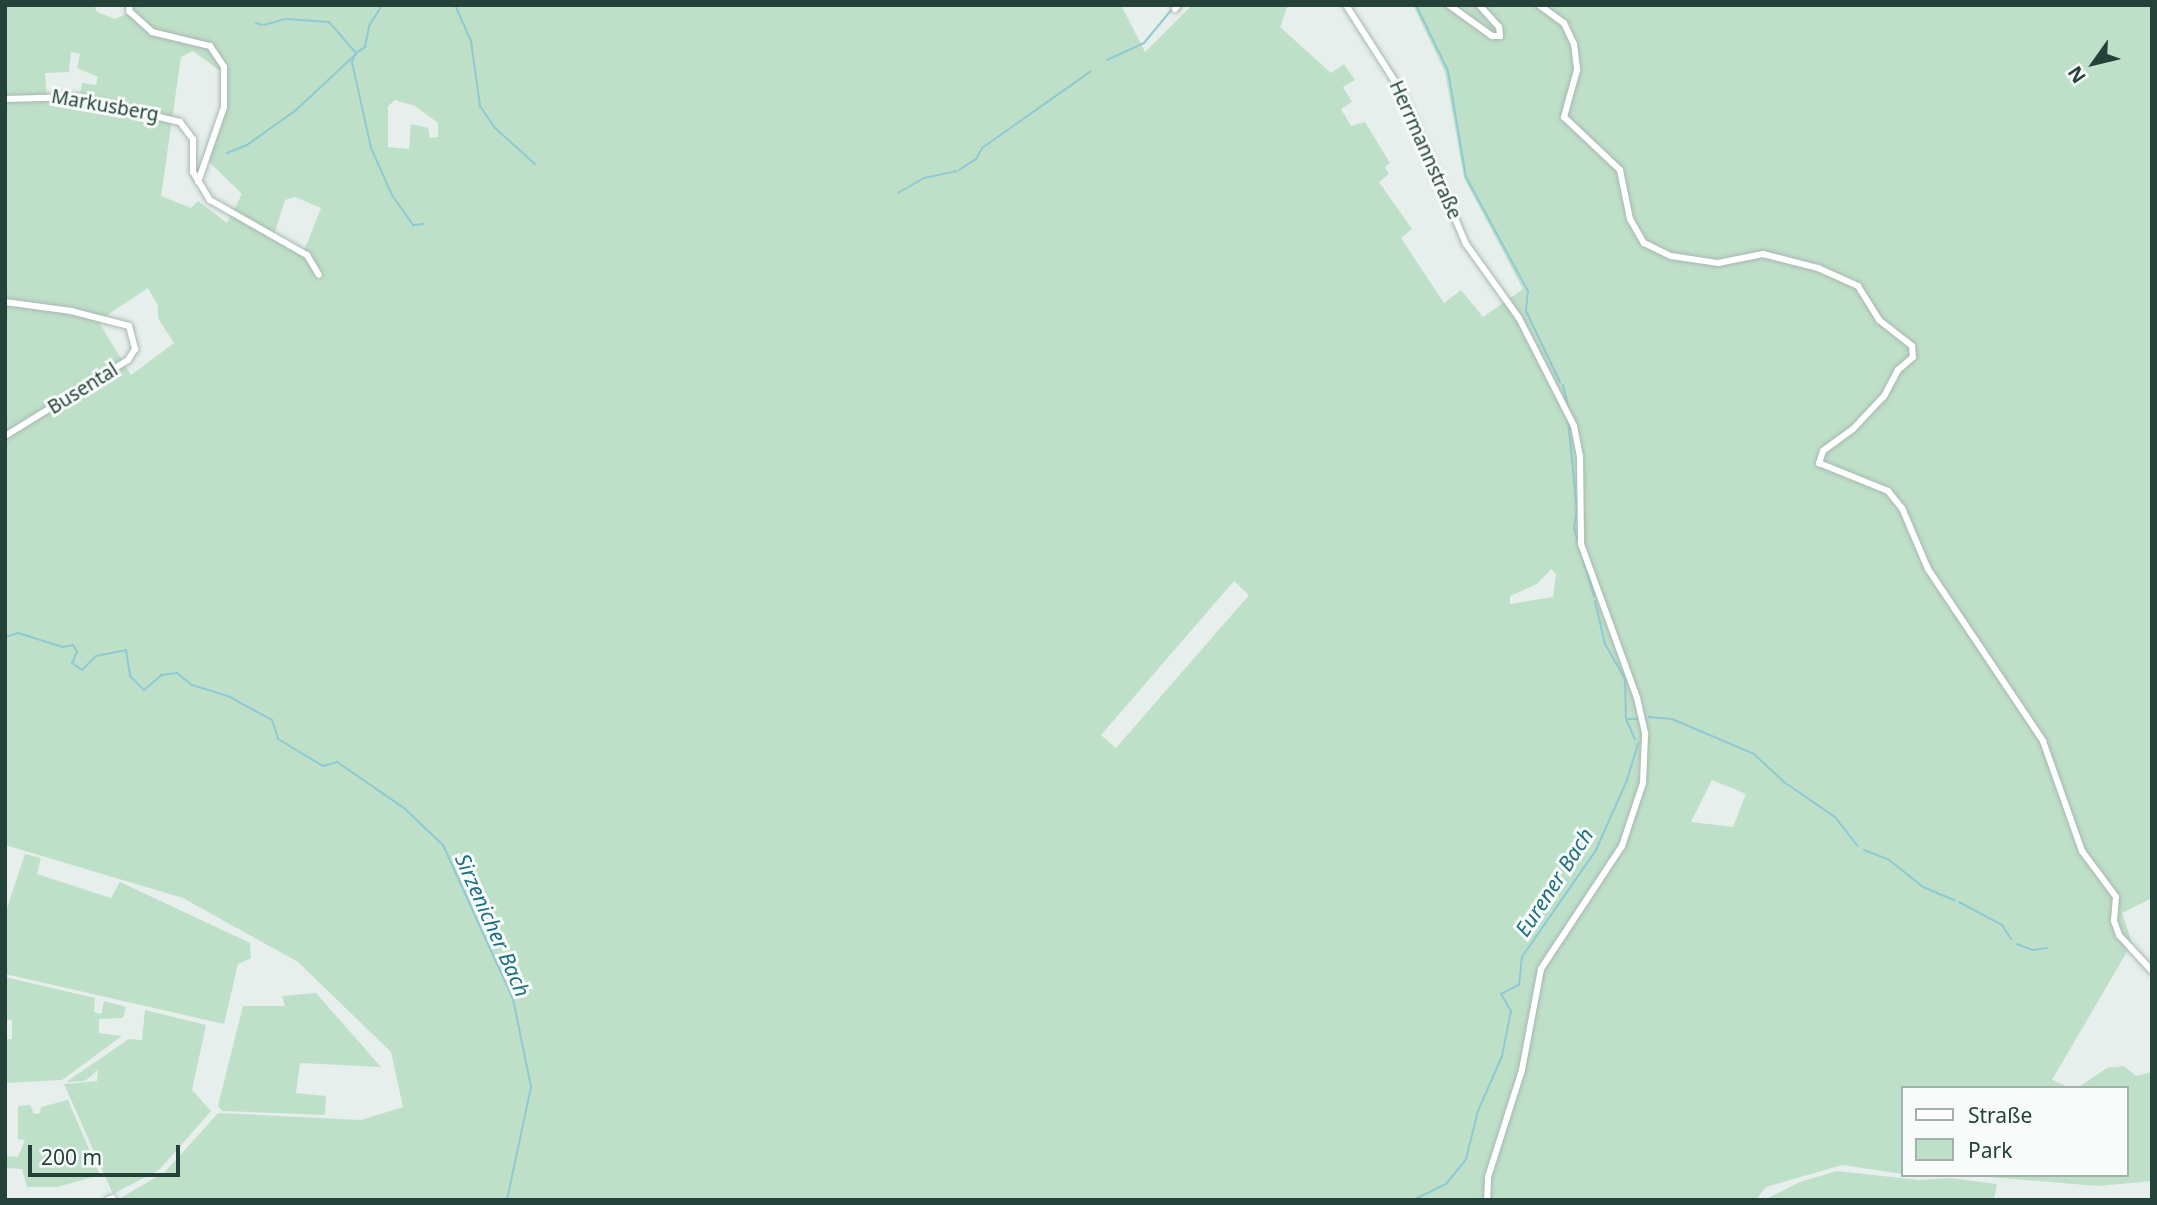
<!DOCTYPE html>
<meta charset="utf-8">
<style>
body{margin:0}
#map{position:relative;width:2157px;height:1205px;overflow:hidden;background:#e6efeb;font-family:"Noto Sans",sans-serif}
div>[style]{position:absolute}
.green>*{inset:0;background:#bfe0c8}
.stream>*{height:2px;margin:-1px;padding:0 1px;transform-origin:1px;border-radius:1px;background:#8ec9d4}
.roads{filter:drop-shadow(0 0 2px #a8b8b2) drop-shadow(0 0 2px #a8b8b2)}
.minor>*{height:6px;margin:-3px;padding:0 3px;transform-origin:3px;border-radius:3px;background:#fff}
span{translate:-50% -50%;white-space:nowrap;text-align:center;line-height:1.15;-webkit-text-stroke:6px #f7fbf9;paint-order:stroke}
.street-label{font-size:19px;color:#24423a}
.water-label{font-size:21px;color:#1c6f80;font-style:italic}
.frame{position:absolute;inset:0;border:7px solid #24423a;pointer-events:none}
.legend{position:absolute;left:1901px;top:1086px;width:228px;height:91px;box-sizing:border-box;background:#f7fbf9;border:2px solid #a3b1ad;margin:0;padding:9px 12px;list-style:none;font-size:21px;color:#24423a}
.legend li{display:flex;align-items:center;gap:14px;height:35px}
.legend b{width:35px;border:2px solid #a3b1ad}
.north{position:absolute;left:2059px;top:28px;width:70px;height:70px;-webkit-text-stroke:5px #f7fbf9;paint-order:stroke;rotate:236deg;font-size:19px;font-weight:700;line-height:28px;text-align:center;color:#24423a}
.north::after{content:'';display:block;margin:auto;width:24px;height:32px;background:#24423a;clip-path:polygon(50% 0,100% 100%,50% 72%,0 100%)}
.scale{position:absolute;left:28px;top:1145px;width:152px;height:32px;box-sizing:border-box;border:4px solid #24423a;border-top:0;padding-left:9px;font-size:21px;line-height:24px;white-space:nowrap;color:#24423a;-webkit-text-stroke:5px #f7fbf9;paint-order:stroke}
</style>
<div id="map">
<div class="green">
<i style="clip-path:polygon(evenodd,5px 5px,94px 5px,97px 12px,115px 19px,126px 14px,124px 5px,1121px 5px,1145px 52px,1192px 5px,1288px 5px,1280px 27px,1331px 73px,1344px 64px,1355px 80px,1343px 87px,1352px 102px,1341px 109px,1351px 126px,1365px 122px,1390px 163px,1385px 167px,1389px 174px,1379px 182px,1412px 229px,1401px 238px,1444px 303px,1461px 290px,1483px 317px,1523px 289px,1464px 178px,1445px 72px,1413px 5px,2152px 5px,2152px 898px,2122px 913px,2132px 943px,2052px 1080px,2071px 1088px,1903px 1088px,1903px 1174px,1842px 1165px,1766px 1187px,1756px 1200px,117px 1200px,165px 1172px,218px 1113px,361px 1120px,403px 1107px,391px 1052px,298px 962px,183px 898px,5px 845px,5px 5px,193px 51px,223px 73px,224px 99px,203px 156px,242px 194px,227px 223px,198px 201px,191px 208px,161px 196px,181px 57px,193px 51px,5px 5px,71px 52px,80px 54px,77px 68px,98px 77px,96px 85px,82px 83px,79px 100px,47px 98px,45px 73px,69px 72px,71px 52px,5px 5px,395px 100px,415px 106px,438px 123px,438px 137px,430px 138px,428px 128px,411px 124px,409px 149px,388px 147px,388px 106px,395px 100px,5px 5px,295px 197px,321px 208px,302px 256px,273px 238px,285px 200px,295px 197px,5px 5px,148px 288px,158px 306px,158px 318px,174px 343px,131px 375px,98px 321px,148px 288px,5px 5px,1551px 569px,1556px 574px,1553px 597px,1510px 604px,1510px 596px,1537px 584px,1551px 569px,5px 5px,1234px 581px,1249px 595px,1116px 748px,1101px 735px,1234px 581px,5px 5px,1712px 780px,1746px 794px,1733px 827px,1691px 822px,1712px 780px)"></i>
<i style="clip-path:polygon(25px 854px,41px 858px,37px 874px,111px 898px,120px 882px,250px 943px,251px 958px,238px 964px,224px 1024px,5px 974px,5px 914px)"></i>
<i style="clip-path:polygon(5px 977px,95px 998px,94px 1012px,101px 1014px,104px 1001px,126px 1007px,123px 1018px,99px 1019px,99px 1033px,122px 1036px,62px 1080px,5px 1083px,5px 1039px,12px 1039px,12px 1020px,5px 1020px)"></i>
<i style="clip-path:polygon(316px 993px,381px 1067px,300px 1063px,296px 1093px,326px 1096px,325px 1115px,222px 1111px,218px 1106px,243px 1006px,285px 1006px,282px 996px)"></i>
<i style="clip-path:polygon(145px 1010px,206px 1025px,192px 1090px,211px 1111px,159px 1170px,113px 1194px,64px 1084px,97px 1081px,98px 1070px,85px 1081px,66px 1082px,129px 1039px,142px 1040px)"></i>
<i style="clip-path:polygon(2124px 1066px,2136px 1076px,2152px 1072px,2152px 1181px,2098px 1186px,1966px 1175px,2127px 1175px,2127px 1088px,2077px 1088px,2107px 1068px)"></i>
<i style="clip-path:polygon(68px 1100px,100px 1175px,57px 1187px,27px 1187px,22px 1169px,5px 1168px,5px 1156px,18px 1157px,25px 1140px,18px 1139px,18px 1106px,30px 1105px,34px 1114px,40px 1113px,41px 1107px)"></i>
<i style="clip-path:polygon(1837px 1171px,1919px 1180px,1949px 1178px,1997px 1184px,1994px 1200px,1764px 1200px,1800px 1182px)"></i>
</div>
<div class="stream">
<i style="left:455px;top:5px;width:39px;rotate:66deg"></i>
<i style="left:471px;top:41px;width:66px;rotate:82.1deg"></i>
<i style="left:480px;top:106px;width:27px;rotate:56deg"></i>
<i style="left:495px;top:128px;width:54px;rotate:42deg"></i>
<i style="left:1416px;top:5px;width:73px;rotate:64.1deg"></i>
<i style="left:1448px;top:71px;width:108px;rotate:80.4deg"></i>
<i style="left:1466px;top:177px;width:130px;rotate:61.5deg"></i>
<i style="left:1528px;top:291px;width:20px;rotate:96deg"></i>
<i style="left:1526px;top:311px;width:79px;rotate:64.4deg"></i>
<i style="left:287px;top:19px;width:42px;rotate:4.1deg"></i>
<i style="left:329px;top:22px;width:41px;rotate:48.9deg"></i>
<i style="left:356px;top:53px;width:11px;rotate:-34deg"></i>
<i style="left:365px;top:47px;width:21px;rotate:-79deg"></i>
<i style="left:369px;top:26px;width:25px;rotate:-58deg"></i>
<i style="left:256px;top:23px;width:6px;rotate:18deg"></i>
<i style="left:264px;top:25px;width:22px;rotate:-16deg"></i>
<i style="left:356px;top:53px;width:10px;rotate:114deg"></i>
<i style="left:352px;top:62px;width:88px;rotate:77.5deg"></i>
<i style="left:371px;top:148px;width:51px;rotate:65.9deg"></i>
<i style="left:392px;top:195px;width:37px;rotate:55deg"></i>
<i style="left:413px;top:225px;width:11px;rotate:-5deg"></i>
<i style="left:1107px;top:60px;width:41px;rotate:-24.7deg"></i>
<i style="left:1144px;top:43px;width:44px;rotate:-50.5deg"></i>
<i style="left:227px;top:153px;width:22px;rotate:-22deg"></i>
<i style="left:247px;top:145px;width:60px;rotate:-35.5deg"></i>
<i style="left:296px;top:110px;width:81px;rotate:-43deg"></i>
<i style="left:959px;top:170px;width:20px;rotate:-33deg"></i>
<i style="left:976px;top:159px;width:13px;rotate:-61deg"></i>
<i style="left:982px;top:148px;width:133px;rotate:-35.2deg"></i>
<i style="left:898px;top:193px;width:30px;rotate:-30deg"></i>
<i style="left:924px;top:178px;width:33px;rotate:-12deg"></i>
<i style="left:1563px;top:385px;width:23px;rotate:77deg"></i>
<i style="left:1568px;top:419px;width:91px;rotate:84.4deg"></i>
<i style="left:1577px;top:510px;width:18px;rotate:99deg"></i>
<i style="left:1574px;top:528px;width:71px;rotate:73.6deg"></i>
<i style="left:1595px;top:601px;width:44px;rotate:76.9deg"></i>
<i style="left:1605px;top:644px;width:39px;rotate:60deg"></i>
<i style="left:1625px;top:678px;width:41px;rotate:88.6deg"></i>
<i style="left:1626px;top:719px;width:22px;rotate:66deg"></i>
<i style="left:5px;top:637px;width:14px;rotate:-17deg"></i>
<i style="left:18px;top:633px;width:47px;rotate:17.3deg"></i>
<i style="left:63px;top:647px;width:10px;rotate:-11deg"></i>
<i style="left:73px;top:645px;width:8px;rotate:60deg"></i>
<i style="left:77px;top:652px;width:12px;rotate:114deg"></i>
<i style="left:72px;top:663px;width:12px;rotate:35deg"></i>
<i style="left:82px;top:670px;width:20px;rotate:-45deg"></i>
<i style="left:96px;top:656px;width:31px;rotate:-11deg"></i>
<i style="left:126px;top:650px;width:26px;rotate:81deg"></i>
<i style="left:130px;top:676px;width:20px;rotate:45deg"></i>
<i style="left:144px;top:690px;width:23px;rotate:-41deg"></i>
<i style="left:161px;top:675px;width:16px;rotate:-7deg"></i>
<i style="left:177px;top:673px;width:19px;rotate:39deg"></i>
<i style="left:192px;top:685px;width:38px;rotate:17deg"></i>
<i style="left:228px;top:696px;width:50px;rotate:28.6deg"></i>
<i style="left:272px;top:720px;width:20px;rotate:72deg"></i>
<i style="left:278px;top:739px;width:52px;rotate:31deg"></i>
<i style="left:323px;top:766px;width:15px;rotate:-16deg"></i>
<i style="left:337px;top:762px;width:81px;rotate:34.5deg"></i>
<i style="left:404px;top:808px;width:54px;rotate:43.5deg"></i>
<i style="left:443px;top:845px;width:169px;rotate:65.6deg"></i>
<i style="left:513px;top:999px;width:90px;rotate:78.4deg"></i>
<i style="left:531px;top:1087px;width:116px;rotate:102deg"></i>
<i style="left:1649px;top:717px;width:23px;rotate:5deg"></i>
<i style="left:1672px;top:719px;width:89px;rotate:23.1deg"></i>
<i style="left:1754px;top:754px;width:41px;rotate:43deg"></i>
<i style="left:1784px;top:782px;width:62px;rotate:34.5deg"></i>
<i style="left:1835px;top:817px;width:37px;rotate:52deg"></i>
<i style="left:1627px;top:719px;width:10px"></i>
<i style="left:1864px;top:850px;width:26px;rotate:21deg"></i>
<i style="left:1888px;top:859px;width:45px;rotate:38.7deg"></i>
<i style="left:1923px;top:887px;width:34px;rotate:23deg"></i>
<i style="left:1959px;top:902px;width:49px;rotate:28.1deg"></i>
<i style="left:2002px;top:925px;width:17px;rotate:57deg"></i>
<i style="left:2017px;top:944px;width:17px;rotate:21deg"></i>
<i style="left:2033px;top:950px;width:14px;rotate:-8deg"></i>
<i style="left:1413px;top:1200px;width:37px;rotate:-26deg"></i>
<i style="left:1446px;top:1184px;width:32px;rotate:-51deg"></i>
<i style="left:1466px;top:1159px;width:49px;rotate:-76deg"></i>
<i style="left:1478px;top:1111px;width:60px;rotate:-66.4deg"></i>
<i style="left:1502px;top:1056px;width:46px;rotate:-78.7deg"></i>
<i style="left:1511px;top:1011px;width:20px;rotate:-120deg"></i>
<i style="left:1501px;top:994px;width:20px;rotate:-27deg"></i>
<i style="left:1519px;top:985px;width:28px;rotate:-84deg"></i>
<i style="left:1522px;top:957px;width:130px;rotate:-55.3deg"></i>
<i style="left:1596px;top:850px;width:77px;rotate:-66.1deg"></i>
<i style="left:1627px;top:780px;width:38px;rotate:-73deg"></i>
</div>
<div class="roads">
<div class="minor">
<i style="left:130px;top:5px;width:6px;rotate:99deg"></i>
<i style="left:129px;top:11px;width:31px;rotate:42deg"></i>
<i style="left:152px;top:32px;width:60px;rotate:13.6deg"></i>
<i style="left:210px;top:46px;width:25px;rotate:56deg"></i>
<i style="left:224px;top:67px;width:40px;rotate:90deg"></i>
<i style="left:224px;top:107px;width:79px;rotate:109.1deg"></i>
<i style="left:1346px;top:5px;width:102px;rotate:57.4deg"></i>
<i style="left:1401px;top:91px;width:166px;rotate:67deg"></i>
<i style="left:1466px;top:244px;width:91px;rotate:54.4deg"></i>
<i style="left:1519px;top:318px;width:121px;rotate:63deg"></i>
<i style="left:1574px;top:426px;width:31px;rotate:79deg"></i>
<i style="left:1580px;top:456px;width:88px;rotate:89.3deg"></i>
<i style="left:1581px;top:544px;width:164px;rotate:70deg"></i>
<i style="left:1637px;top:698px;width:37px;rotate:77deg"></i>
<i style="left:1645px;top:734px;width:49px;rotate:92.3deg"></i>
<i style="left:1643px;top:783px;width:66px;rotate:108.4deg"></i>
<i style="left:1622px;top:846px;width:147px;rotate:123.4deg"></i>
<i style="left:1541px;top:969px;width:103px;rotate:100.7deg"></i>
<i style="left:1522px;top:1070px;width:112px;rotate:107.6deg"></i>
<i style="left:1488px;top:1177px;width:23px;rotate:92deg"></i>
<i style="left:1449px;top:5px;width:53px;rotate:35.8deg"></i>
<i style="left:1492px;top:36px;width:8px"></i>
<i style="left:1500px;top:36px;width:9px;rotate:-96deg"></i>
<i style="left:1499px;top:27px;width:30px;rotate:-132deg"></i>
<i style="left:1539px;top:5px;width:31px;rotate:36deg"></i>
<i style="left:1564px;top:23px;width:23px;rotate:65deg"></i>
<i style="left:1574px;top:44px;width:26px;rotate:83deg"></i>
<i style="left:1577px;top:70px;width:49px;rotate:105.5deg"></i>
<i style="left:1564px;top:117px;width:77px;rotate:43.4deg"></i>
<i style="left:1620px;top:170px;width:50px;rotate:78.5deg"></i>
<i style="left:1630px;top:219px;width:28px;rotate:60deg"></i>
<i style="left:1644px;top:243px;width:30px;rotate:26deg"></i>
<i style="left:1671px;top:256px;width:48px;rotate:8.5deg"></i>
<i style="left:1718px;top:263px;width:46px;rotate:-11.3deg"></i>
<i style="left:1763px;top:254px;width:57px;rotate:14.3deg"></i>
<i style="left:1818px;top:268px;width:44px;rotate:24.2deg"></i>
<i style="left:1858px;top:286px;width:40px;rotate:58deg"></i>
<i style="left:1879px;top:320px;width:42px;rotate:38.2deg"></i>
<i style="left:1912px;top:346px;width:11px;rotate:85deg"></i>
<i style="left:1913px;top:357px;width:20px;rotate:139deg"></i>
<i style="left:1898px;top:370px;width:30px;rotate:118deg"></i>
<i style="left:1884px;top:396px;width:45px;rotate:133.2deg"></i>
<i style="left:1853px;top:429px;width:37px;rotate:144deg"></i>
<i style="left:1823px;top:451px;width:13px;rotate:108deg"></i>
<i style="left:1819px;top:463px;width:74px;rotate:22.1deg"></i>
<i style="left:1888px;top:491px;width:22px;rotate:51deg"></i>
<i style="left:1902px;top:508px;width:66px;rotate:66.9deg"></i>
<i style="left:1928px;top:569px;width:207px;rotate:56.2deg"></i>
<i style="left:2043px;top:741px;width:117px;rotate:70.5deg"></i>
<i style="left:2082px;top:851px;width:57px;rotate:53.5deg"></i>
<i style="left:2116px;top:897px;width:24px;rotate:95deg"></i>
<i style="left:2114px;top:921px;width:15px;rotate:70deg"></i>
<i style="left:2119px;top:935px;width:49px;rotate:47.5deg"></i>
<i style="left:1175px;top:9px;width:5px;rotate:-53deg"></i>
<i style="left:5px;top:99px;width:71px;rotate:-1.6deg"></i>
<i style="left:76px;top:97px;width:107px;rotate:13.5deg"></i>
<i style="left:180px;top:122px;width:21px;rotate:53deg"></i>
<i style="left:193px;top:139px;width:33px;rotate:90deg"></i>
<i style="left:193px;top:172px;width:33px;rotate:59deg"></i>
<i style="left:210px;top:200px;width:112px;rotate:29.6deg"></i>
<i style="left:307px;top:255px;width:23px;rotate:59deg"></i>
<i style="left:5px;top:302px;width:67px;rotate:7.8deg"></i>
<i style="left:71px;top:311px;width:60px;rotate:14.5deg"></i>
<i style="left:129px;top:326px;width:24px;rotate:75deg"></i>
<i style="left:135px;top:349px;width:13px;rotate:122deg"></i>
<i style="left:128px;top:360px;width:145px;rotate:148.3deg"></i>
<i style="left:108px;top:1200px;width:5px;rotate:-22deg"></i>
</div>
</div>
<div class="street-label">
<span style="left:105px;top:106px;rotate:10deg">Markusberg</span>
<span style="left:1425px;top:150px;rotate:66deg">Herrmannstraße</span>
<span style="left:83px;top:389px;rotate:-32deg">Busental</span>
</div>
<div class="water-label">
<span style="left:1554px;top:882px;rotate:-57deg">Eurener Bach</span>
<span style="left:493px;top:925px;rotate:66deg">Sirzenicher Bach</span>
</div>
<div class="frame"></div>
<ul class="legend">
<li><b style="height:9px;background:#fff"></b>Straße</li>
<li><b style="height:19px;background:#bfe0c8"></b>Park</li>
</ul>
<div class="north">N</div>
<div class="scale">200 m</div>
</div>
